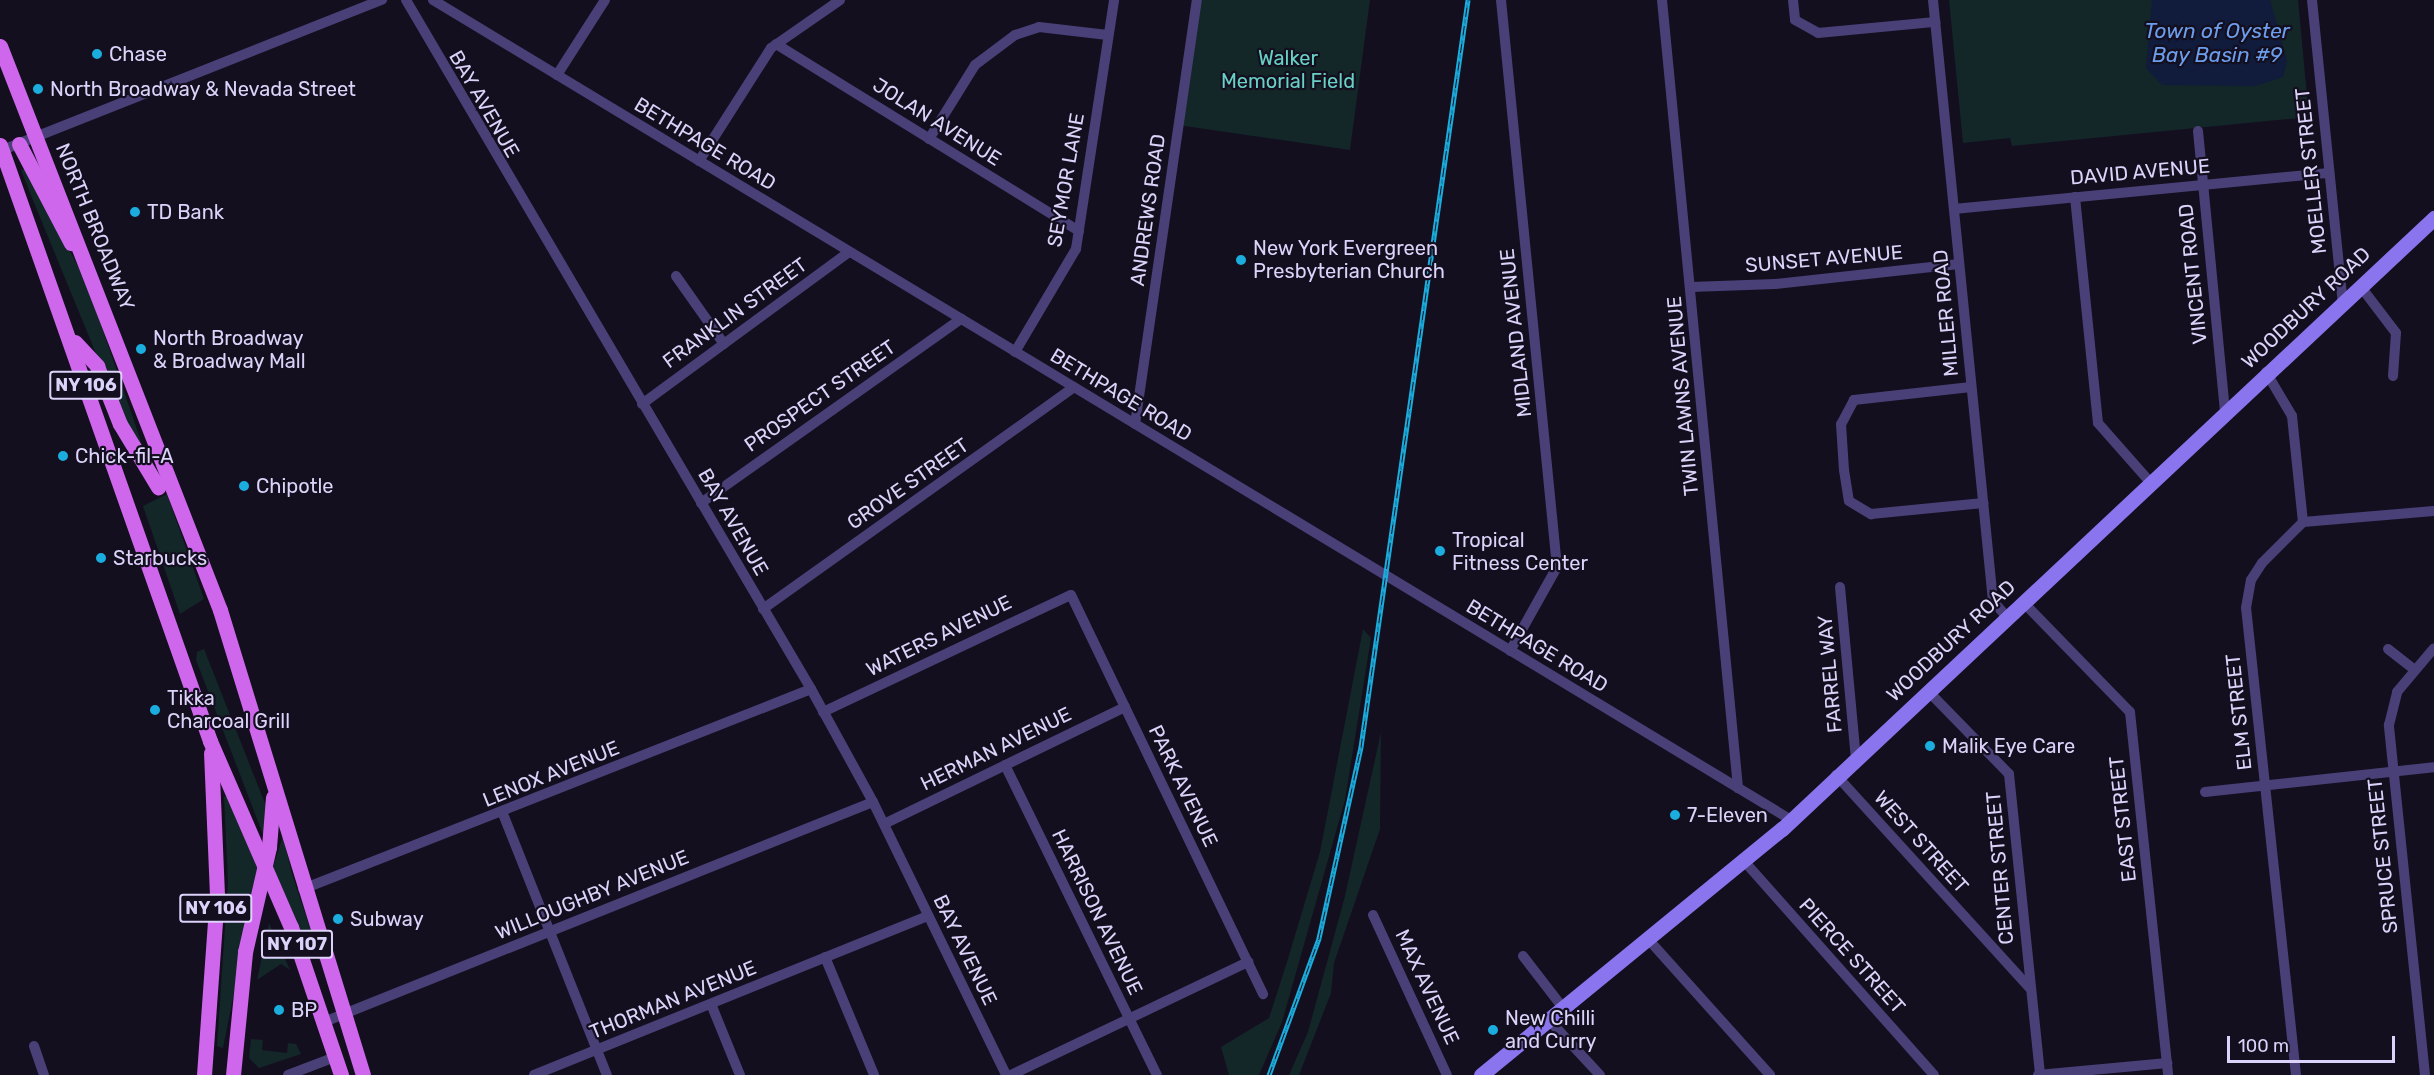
<!DOCTYPE html>
<style>
body{margin:0}
#map{position:relative;width:2434px;height:1075px;overflow:hidden;background:#140f1f;font-family:Rubik,sans-serif}
div>[style]{position:absolute}
.green>*{inset:0;background:#132628}
.water>*{inset:0;background:#111b3c}
.street>*{height:10px;margin:-5px;padding:0 5px;transform-origin:5px;border-radius:5px;background:#4a4078}
.secondary>*{height:15px;margin:-7.5px;padding:0 7.5px;transform-origin:7.5px;border-radius:7.5px;background:#8a75ee}
.primary>*{height:15px;margin:-7.5px;padding:0 7.5px;transform-origin:7.5px;border-radius:7.5px;background:#cf67ed}
.rail>*{height:5px;margin-top:-2.5px;transform-origin:0;background:repeating-linear-gradient(90deg,#140f1f 0 9px,#1baddd 0 18px);box-sizing:border-box;border-block:2px solid #1baddd}
.dots>*{width:16px;height:16px;translate:-50% -50%;box-sizing:border-box;border:3px solid #140f1f;border-radius:50%}
span{translate:-50% -50%;white-space:nowrap;text-align:center;line-height:1.15;-webkit-text-stroke:4.5px #140f1f;paint-order:stroke}
.shield-label span{padding:2px 4px;background:#140f1f;border:2px solid;border-radius:4px;-webkit-text-stroke-width:0}
.shield-label{font-size:18px;color:#ddd3fa;font-weight:700}
.poi-label{font-size:20px;color:#ddd3fa}
.left{translate:0 -50%;text-align:left}
.park-label{font-size:20px;color:#68d1c6}
.street-label{font-size:20px;color:#ddd3fa}
.water-label{font-size:21px;color:#6d9eed;font-style:italic}
.scale{position:absolute;left:2227px;top:1036px;width:168px;height:27px;box-sizing:border-box;border:3px solid #ddd3fa;border-top:0;padding-left:8px;font-size:18px;line-height:21px;white-space:nowrap;color:#ddd3fa;-webkit-text-stroke:4px #140f1f;paint-order:stroke}
</style>
<div id="map">
<div class="green">
<i style="clip-path:polygon(1200px 0,1370px 0,1350px 150px,1178px 125px)"></i>
<i style="clip-path:polygon(1949px 0,2298px 0,2309px 117px,2012px 146px,2010px 138px,1963px 143px)"></i>
<i style="clip-path:polygon(26px 169px,86px 281px,144px 450px,120px 412px,30px 193px,21px 170px)"></i>
<i style="clip-path:polygon(167px 494px,204px 599px,180px 614px,143px 506px)"></i>
<i style="clip-path:polygon(1363px 629px,1371px 638px,1345px 800px,1282px 1022px,1259px 1075px,1229px 1075px,1221px 1047px,1269px 1018px,1287px 962px,1320px 852px)"></i>
<i style="clip-path:polygon(204px 649px,266px 806px,264px 837px,196px 660px,197px 652px)"></i>
<i style="clip-path:polygon(1381px 732px,1380px 829px,1334px 963px,1331px 993px,1299px 1075px,1289px 1075px,1308px 1032px,1345px 896px)"></i>
<i style="clip-path:polygon(228px 796px,259px 867px,223px 1048px,217px 1046px,228px 883px,224px 797px)"></i>
<i style="clip-path:polygon(283px 836px,292px 874px,322px 964px,300px 937px,273px 867px)"></i>
<i style="clip-path:polygon(269px 923px,290px 970px,281px 964px,257px 980px)"></i>
<i style="clip-path:polygon(251px 1039px,263px 1040px,262px 1050px,287px 1053px,288px 1043px,296px 1044px,301px 1054px,259px 1068px,249px 1058px)"></i>
</div>
<div class="water">
<i style="clip-path:polygon(2152px 0,2270px 0,2287px 61px,2283px 77px,2255px 86px,2162px 85px,2146px 68px)"></i>
</div>
<div class="street">
<i style="left:406px;top:0;width:799px;rotate:59.55deg"></i>
<i style="left:811px;top:689px;width:129px;rotate:61.2deg"></i>
<i style="left:873px;top:802px;width:304px;rotate:64deg"></i>
<i style="left:433px;top:0;width:1586px;rotate:31.12deg"></i>
<i style="left:1501px;top:0;width:570px;rotate:84.36deg"></i>
<i style="left:1557px;top:567px;width:96px;rotate:119.2deg"></i>
<i style="left:1662px;top:0;width:792px;rotate:84.49deg"></i>
<i style="left:1793px;top:0;width:20px;rotate:84deg"></i>
<i style="left:1795px;top:20px;width:26px;rotate:29deg"></i>
<i style="left:1818px;top:33px;width:118px;rotate:-5.4deg"></i>
<i style="left:1933px;top:0;width:604px;rotate:84.3deg"></i>
<i style="left:1993px;top:601px;width:21px;rotate:49deg"></i>
<i style="left:2312px;top:0;width:305px;rotate:84.2deg"></i>
<i style="left:776px;top:44px;width:356px;rotate:31.7deg"></i>
<i style="left:557px;top:75px;width:89px;rotate:-57.4deg"></i>
<i style="left:2198px;top:131px;width:282px;rotate:84.5deg"></i>
<i style="left:929px;top:139px;width:87px;rotate:-58.1deg"></i>
<i style="left:975px;top:65px;width:50px;rotate:-36.9deg"></i>
<i style="left:1015px;top:35px;width:25px;rotate:-18deg"></i>
<i style="left:1039px;top:27px;width:69px;rotate:6.6deg"></i>
<i style="left:0;top:151px;width:411px;rotate:-21.6deg"></i>
<i style="left:699px;top:161px;width:134px;rotate:-57.5deg"></i>
<i style="left:771px;top:48px;width:84px;rotate:-34.8deg"></i>
<i style="left:2075px;top:197px;width:227px;rotate:84.2deg"></i>
<i style="left:2098px;top:423px;width:79px;rotate:48.6deg"></i>
<i style="left:1954px;top:209px;width:377px;rotate:-5.5deg"></i>
<i style="left:676px;top:276px;width:83px;rotate:54.8deg"></i>
<i style="left:1691px;top:287px;width:84px;rotate:-2deg"></i>
<i style="left:1775px;top:284px;width:185px;rotate:-6.2deg"></i>
<i style="left:2361px;top:287px;width:58px;rotate:52.7deg"></i>
<i style="left:2396px;top:333px;width:43px;rotate:94deg"></i>
<i style="left:1015px;top:352px;width:120px;rotate:-59.4deg"></i>
<i style="left:1076px;top:249px;width:252px;rotate:-81.3deg"></i>
<i style="left:2266px;top:372px;width:51px;rotate:59.4deg"></i>
<i style="left:2292px;top:416px;width:107px;rotate:84.1deg"></i>
<i style="left:1971px;top:387px;width:118px;rotate:173.7deg"></i>
<i style="left:1854px;top:400px;width:27px;rotate:118deg"></i>
<i style="left:1841px;top:424px;width:46px;rotate:86.3deg"></i>
<i style="left:1844px;top:470px;width:31px;rotate:81deg"></i>
<i style="left:1849px;top:501px;width:26px;rotate:31deg"></i>
<i style="left:1871px;top:514px;width:113px;rotate:-5.6deg"></i>
<i style="left:642px;top:404px;width:257px;rotate:-36.3deg"></i>
<i style="left:1135px;top:424px;width:429px;rotate:-81.7deg"></i>
<i style="left:701px;top:503px;width:319px;rotate:-35.3deg"></i>
<i style="left:2303px;top:522px;width:131px;rotate:-4.8deg"></i>
<i style="left:1840px;top:587px;width:172px;rotate:84.7deg"></i>
<i style="left:2023px;top:602px;width:153px;rotate:45.8deg"></i>
<i style="left:2130px;top:712px;width:365px;rotate:84deg"></i>
<i style="left:763px;top:609px;width:382px;rotate:-35.5deg"></i>
<i style="left:2388px;top:649px;width:31px;rotate:38deg"></i>
<i style="left:1928px;top:691px;width:116px;rotate:45.7deg"></i>
<i style="left:2009px;top:774px;width:303px;rotate:84.1deg"></i>
<i style="left:823px;top:712px;width:274px;rotate:-25.3deg"></i>
<i style="left:1071px;top:595px;width:443px;rotate:64.3deg"></i>
<i style="left:1005px;top:765px;width:345px;rotate:63.9deg"></i>
<i style="left:1836px;top:775px;width:287px;rotate:47.7deg"></i>
<i style="left:2205px;top:792px;width:230px;rotate:-6.2deg"></i>
<i style="left:503px;top:814px;width:281px;rotate:68.3deg"></i>
<i style="left:884px;top:824px;width:268px;rotate:-25.9deg"></i>
<i style="left:1744px;top:861px;width:286px;rotate:48.4deg"></i>
<i style="left:303px;top:889px;width:546px;rotate:-21.49deg"></i>
<i style="left:1373px;top:915px;width:176px;rotate:65.2deg"></i>
<i style="left:1648px;top:939px;width:183px;rotate:48.1deg"></i>
<i style="left:1523px;top:956px;width:66px;rotate:52.4deg"></i>
<i style="left:825px;top:957px;width:128px;rotate:67.4deg"></i>
<i style="left:711px;top:1004px;width:77px;rotate:67.8deg"></i>
<i style="left:1549px;top:1020px;width:75px;rotate:47.2deg"></i>
<i style="left:324px;top:1022px;width:591px;rotate:-21.84deg"></i>
<i style="left:34px;top:1046px;width:31px;rotate:71deg"></i>
<i style="left:288px;top:1075px;width:50px;rotate:-21deg"></i>
<i style="left:534px;top:1075px;width:425px;rotate:-22deg"></i>
<i style="left:1011px;top:1075px;width:263px;rotate:-25.5deg"></i>
<i style="left:2038px;top:1075px;width:130px;rotate:-5.3deg"></i>
<i style="left:2296px;top:1075px;width:470px;rotate:-96.1deg"></i>
<i style="left:2246px;top:608px;width:28px;rotate:-80deg"></i>
<i style="left:2251px;top:580px;width:20px;rotate:-57deg"></i>
<i style="left:2262px;top:563px;width:58px;rotate:-45deg"></i>
<i style="left:2425px;top:1075px;width:352px;rotate:-95.9deg"></i>
<i style="left:2389px;top:725px;width:34px;rotate:-76deg"></i>
<i style="left:2397px;top:692px;width:57px;rotate:-49.9deg"></i>
</div>
<div class="secondary">
<i style="left:1481px;top:1075px;width:389px;rotate:-39.3deg"></i>
<i style="left:1782px;top:829px;width:894px;rotate:-43.14deg"></i>
</div>
<div class="primary">
<i style="left:0;top:46px;width:605px;rotate:68.69deg"></i>
<i style="left:220px;top:610px;width:486px;rotate:72.9deg"></i>
<i style="left:19px;top:144px;width:112px;rotate:62.3deg"></i>
<i style="left:0;top:145px;width:632px;rotate:70.59deg"></i>
<i style="left:210px;top:741px;width:203px;rotate:66.5deg"></i>
<i style="left:291px;top:927px;width:156px;rotate:71.3deg"></i>
<i style="left:75px;top:342px;width:33px;rotate:47deg"></i>
<i style="left:97px;top:366px;width:62px;rotate:68.4deg"></i>
<i style="left:120px;top:424px;width:74px;rotate:58.9deg"></i>
<i style="left:204px;top:1075px;width:180px;rotate:-85.9deg"></i>
<i style="left:217px;top:895px;width:142px;rotate:-92.4deg"></i>
<i style="left:233px;top:1075px;width:124px;rotate:-84.4deg"></i>
<i style="left:245px;top:952px;width:108px;rotate:-77.1deg"></i>
<i style="left:269px;top:847px;width:50px;rotate:-85.4deg"></i>
</div>
<div class="rail">
<i style="left:1269px;top:1075px;width:146px;rotate:-69.9deg"></i>
<i style="left:1319px;top:938px;width:196px;rotate:-77.6deg"></i>
<i style="left:1361px;top:747px;width:755px;rotate:-81.85deg"></i>
</div>
<div class="dots">
<i style="left:97px;top:54px;background:#1baddd"></i>
<i style="left:38px;top:89px;background:#1baddd"></i>
<i style="left:135px;top:212px;background:#1baddd"></i>
<i style="left:1241px;top:260px;background:#1baddd"></i>
<i style="left:141px;top:349px;background:#1baddd"></i>
<i style="left:63px;top:456px;background:#1baddd"></i>
<i style="left:244px;top:486px;background:#1baddd"></i>
<i style="left:1440px;top:551px;background:#1baddd"></i>
<i style="left:101px;top:558px;background:#1baddd"></i>
<i style="left:155px;top:710px;background:#1baddd"></i>
<i style="left:1930px;top:746px;background:#1baddd"></i>
<i style="left:1675px;top:815px;background:#1baddd"></i>
<i style="left:338px;top:919px;background:#1baddd"></i>
<i style="left:279px;top:1010px;background:#1baddd"></i>
<i style="left:1493px;top:1030px;background:#1baddd"></i>
</div>
<div class="shield-label">
<span style="left:86px;top:385px">NY 106</span>
<span style="left:216px;top:908px">NY 106</span>
<span style="left:297px;top:944px">NY 107</span>
</div>
<div class="poi-label">
<span class="left" style="left:109px;top:54px">Chase</span>
<span class="left" style="left:50px;top:89px">North Broadway &amp; Nevada Street</span>
<span class="left" style="left:147px;top:212px">TD Bank</span>
<span class="left" style="left:1253px;top:260px">New York Evergreen<br>Presbyterian Church</span>
<span class="left" style="left:153px;top:350px">North Broadway<br>&amp; Broadway Mall</span>
<span class="left" style="left:75px;top:456px">Chick-fil-A</span>
<span class="left" style="left:256px;top:486px">Chipotle</span>
<span class="left" style="left:1452px;top:552px">Tropical<br>Fitness Center</span>
<span class="left" style="left:113px;top:558px">Starbucks</span>
<span class="left" style="left:167px;top:710px">Tikka<br>Charcoal Grill</span>
<span class="left" style="left:1942px;top:746px">Malik Eye Care</span>
<span class="left" style="left:1687px;top:815px">7-Eleven</span>
<span class="left" style="left:350px;top:919px">Subway</span>
<span class="left" style="left:291px;top:1010px">BP</span>
<span class="left" style="left:1505px;top:1030px">New Chilli<br>and Curry</span>
</div>
<div class="park-label">
<span style="left:1288px;top:70px">Walker<br>Memorial Field</span>
</div>
<div class="street-label">
<span style="left:484px;top:104px;rotate:60deg">BAY AVENUE</span>
<span style="left:937px;top:122px;rotate:32deg">JOLAN AVENUE</span>
<span style="left:705px;top:144px;rotate:31deg">BETHPAGE ROAD</span>
<span style="left:2311px;top:171px;rotate:-96deg">MOELLER STREET</span>
<span style="left:2140px;top:172px;rotate:-5deg">DAVID AVENUE</span>
<span style="left:1066px;top:180px;rotate:-80deg">SEYMOR LANE</span>
<span style="left:1148px;top:210px;rotate:-82deg">ANDREWS ROAD</span>
<span style="left:95px;top:227px;rotate:68deg">NORTH BROADWAY</span>
<span style="left:1824px;top:259px;rotate:-5deg">SUNSET AVENUE</span>
<span style="left:2193px;top:274px;rotate:-96deg">VINCENT ROAD</span>
<span style="left:2306px;top:308px;rotate:-43deg">WOODBURY ROAD</span>
<span style="left:735px;top:313px;rotate:-36deg">FRANKLIN STREET</span>
<span style="left:1946px;top:313px;rotate:-95deg">MILLER ROAD</span>
<span style="left:1516px;top:333px;rotate:-96deg">MIDLAND AVENUE</span>
<span style="left:1121px;top:395px;rotate:31deg">BETHPAGE ROAD</span>
<span style="left:820px;top:396px;rotate:-35deg">PROSPECT STREET</span>
<span style="left:1683px;top:396px;rotate:-95deg">TWIN LAWNS AVENUE</span>
<span style="left:908px;top:484px;rotate:-35deg">GROVE STREET</span>
<span style="left:733px;top:522px;rotate:60deg">BAY AVENUE</span>
<span style="left:939px;top:636px;rotate:-26deg">WATERS AVENUE</span>
<span style="left:1951px;top:641px;rotate:-43deg">WOODBURY ROAD</span>
<span style="left:1537px;top:646px;rotate:31deg">BETHPAGE ROAD</span>
<span style="left:1830px;top:674px;rotate:-95deg">FARREL WAY</span>
<span style="left:2239px;top:712px;rotate:-96deg">ELM STREET</span>
<span style="left:996px;top:749px;rotate:-26deg">HERMAN AVENUE</span>
<span style="left:551px;top:774px;rotate:-22deg">LENOX AVENUE</span>
<span style="left:1183px;top:786px;rotate:64deg">PARK AVENUE</span>
<span style="left:2123px;top:819px;rotate:-96deg">EAST STREET</span>
<span style="left:1921px;top:842px;rotate:48deg">WEST STREET</span>
<span style="left:2383px;top:856px;rotate:-96deg">SPRUCE STREET</span>
<span style="left:2000px;top:868px;rotate:-95deg">CENTER STREET</span>
<span style="left:592px;top:895px;rotate:-22deg">WILLOUGHBY AVENUE</span>
<span style="left:1097px;top:912px;rotate:64deg">HARRISON AVENUE</span>
<span style="left:965px;top:950px;rotate:64deg">BAY AVENUE</span>
<span style="left:1852px;top:956px;rotate:48deg">PIERCE STREET</span>
<span style="left:1427px;top:987px;rotate:65deg">MAX AVENUE</span>
<span style="left:673px;top:1000px;rotate:-22deg">THORMAN AVENUE</span>
</div>
<div class="water-label">
<span style="left:2217px;top:43px">Town of Oyster<br>Bay Basin #9</span>
</div>
<div class="scale">100 m</div>
</div>
